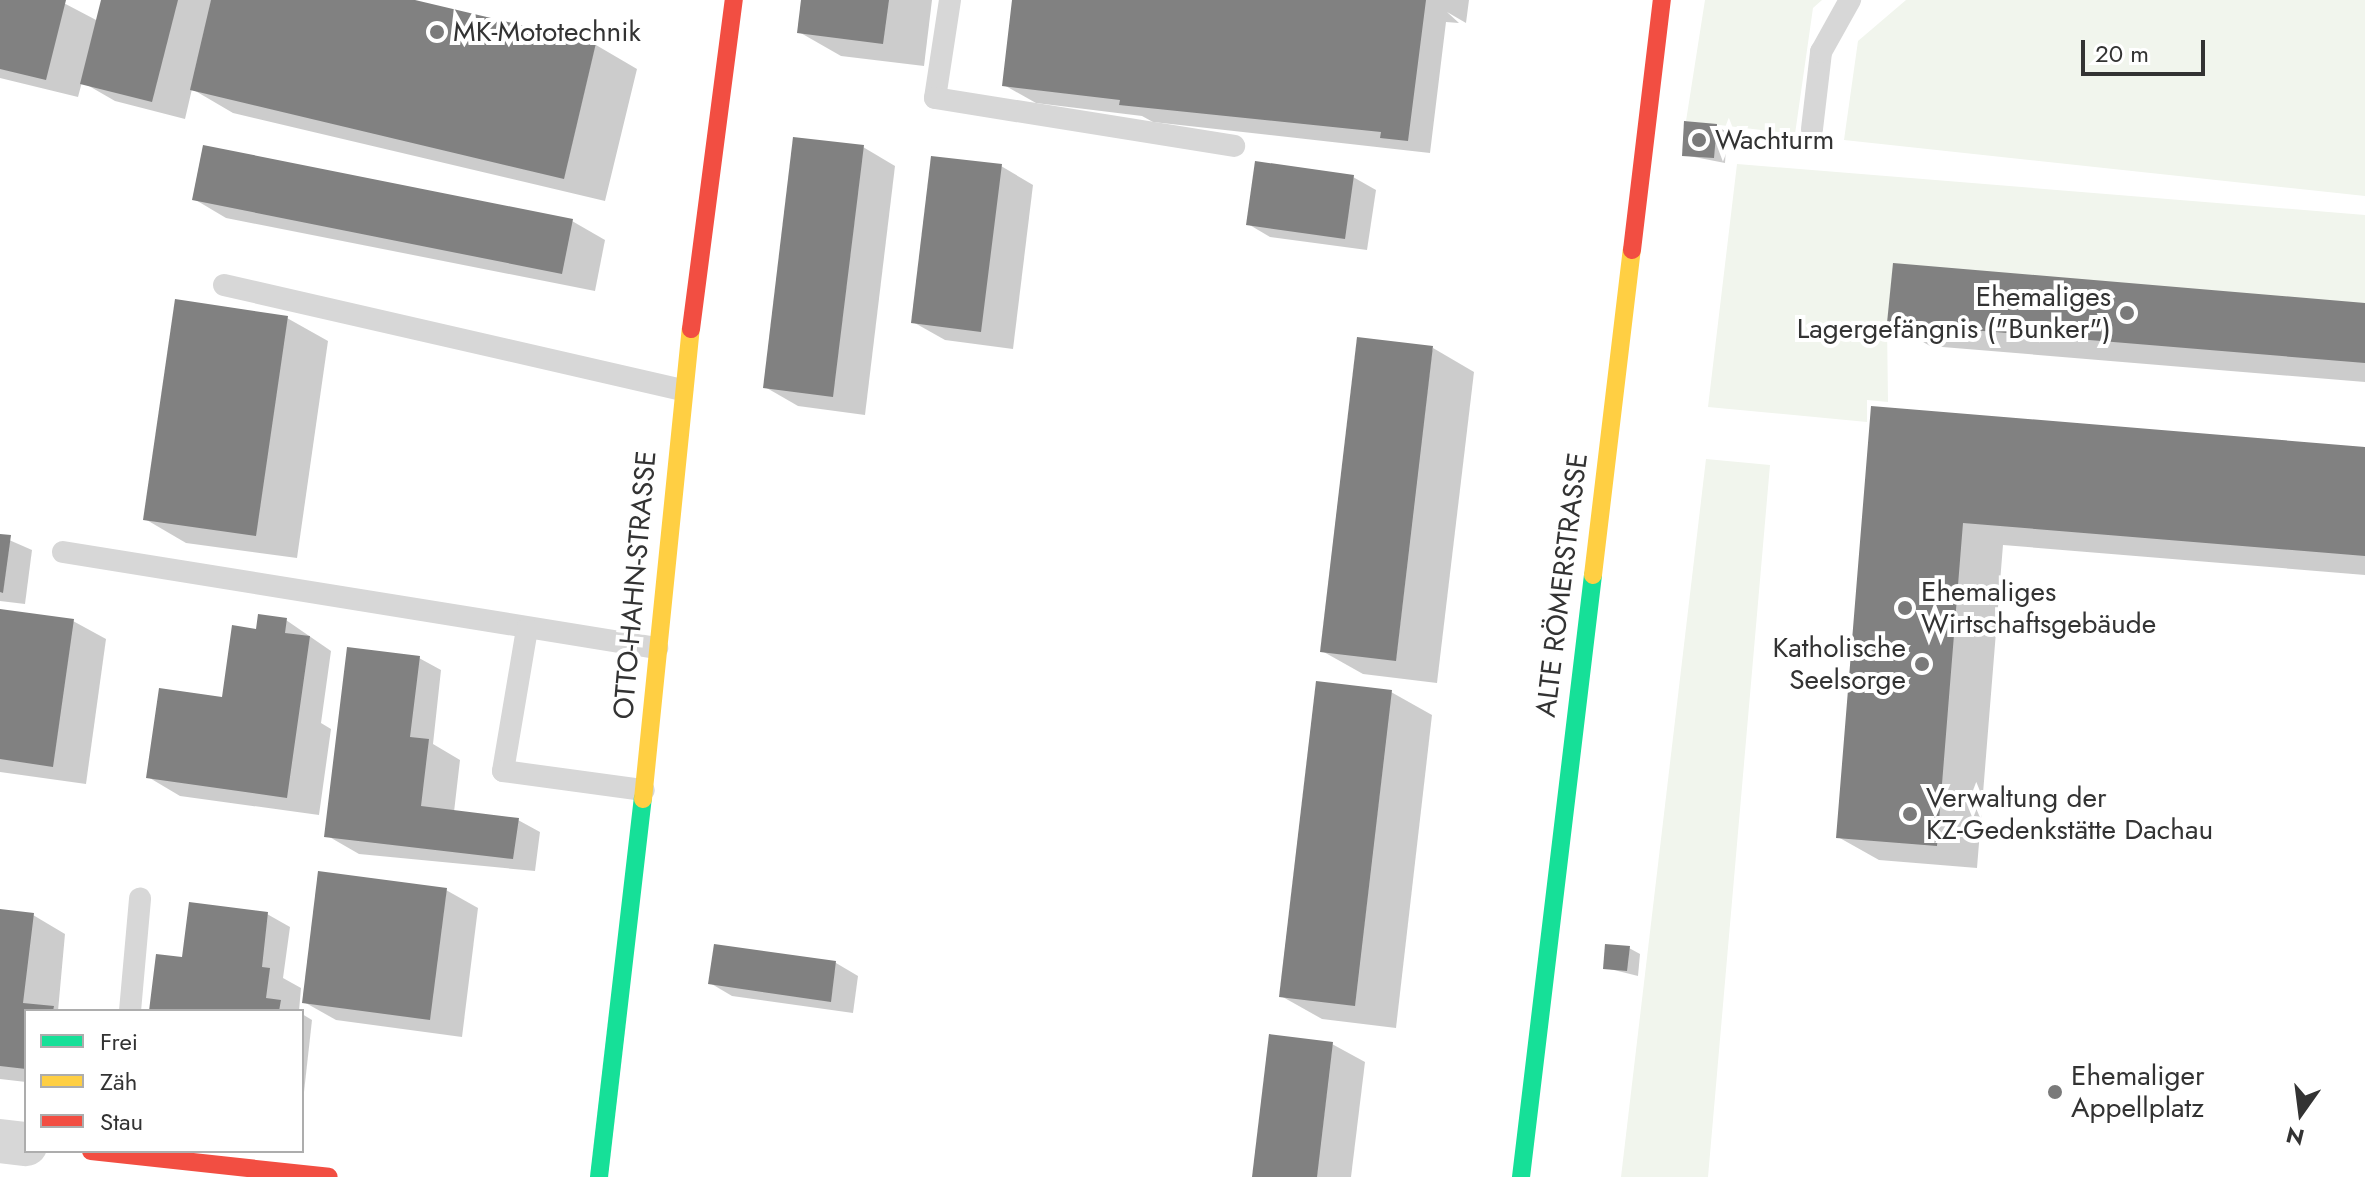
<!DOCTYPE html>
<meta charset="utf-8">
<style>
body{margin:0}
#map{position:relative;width:2365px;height:1177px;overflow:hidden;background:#fff;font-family:Jost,sans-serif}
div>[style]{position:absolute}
.green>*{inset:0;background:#f1f5ed}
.shadow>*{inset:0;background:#0003}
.building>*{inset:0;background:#818181}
.lane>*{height:22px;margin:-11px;padding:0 11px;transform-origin:11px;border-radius:11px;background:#d7d7d7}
.street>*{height:44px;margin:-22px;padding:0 22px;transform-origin:22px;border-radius:22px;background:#d7d7d7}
.fast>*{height:18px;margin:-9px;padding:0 9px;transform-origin:9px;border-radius:9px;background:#16e098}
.slow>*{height:18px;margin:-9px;padding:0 9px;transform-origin:9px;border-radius:9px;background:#ffcf43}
.jam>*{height:18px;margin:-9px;padding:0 9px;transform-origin:9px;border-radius:9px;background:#f24e42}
.dots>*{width:22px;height:22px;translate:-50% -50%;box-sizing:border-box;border:4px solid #fff;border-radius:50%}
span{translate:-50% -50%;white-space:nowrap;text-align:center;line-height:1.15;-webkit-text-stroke:8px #fff;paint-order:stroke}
.poi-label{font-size:28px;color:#333}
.left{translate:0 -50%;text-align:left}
.right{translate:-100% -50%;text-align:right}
.street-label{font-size:28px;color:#333}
.legend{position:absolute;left:24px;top:1009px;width:280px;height:144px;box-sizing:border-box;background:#fff;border:2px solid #adadad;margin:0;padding:10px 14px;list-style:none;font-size:24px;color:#333}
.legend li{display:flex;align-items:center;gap:16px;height:40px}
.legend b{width:40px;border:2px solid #adadad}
.north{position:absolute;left:2261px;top:1073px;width:80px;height:80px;-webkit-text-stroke:6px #fff;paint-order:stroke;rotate:194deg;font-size:22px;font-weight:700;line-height:32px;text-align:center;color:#333}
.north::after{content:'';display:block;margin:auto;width:28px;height:36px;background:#333;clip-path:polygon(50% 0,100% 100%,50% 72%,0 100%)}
.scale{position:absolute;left:2081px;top:40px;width:124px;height:36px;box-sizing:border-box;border:4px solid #333;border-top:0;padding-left:10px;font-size:24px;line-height:28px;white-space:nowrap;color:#333;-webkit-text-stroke:6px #fff;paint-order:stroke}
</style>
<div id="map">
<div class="green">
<i style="clip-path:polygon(1705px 0,1822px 0,1813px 8px,1795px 134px,1686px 121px)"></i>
<i style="clip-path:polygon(1906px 0,2365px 0,2365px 196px,1844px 140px,1858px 41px)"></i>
<i style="clip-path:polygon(1737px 164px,2365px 215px,2365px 303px,1887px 323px,1888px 402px,1867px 400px,1867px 422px,1708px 407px)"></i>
<i style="clip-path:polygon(1706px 459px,1770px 465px,1708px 1177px,1621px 1177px)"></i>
</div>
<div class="shadow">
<i style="clip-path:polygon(0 0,58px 0,98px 21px,103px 0,407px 0,596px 45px,637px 69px,605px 201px,233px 113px,192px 89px,185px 119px,115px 101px,82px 82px,78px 97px,0 78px)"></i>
<i style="clip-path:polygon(803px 0,932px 0,924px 66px,841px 56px,799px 32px)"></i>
<i style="clip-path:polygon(1014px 0,1469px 0,1466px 23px,1447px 12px,1459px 23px,1446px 22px,1430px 153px,1153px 122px,1142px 116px,1036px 103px,1004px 85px)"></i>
<i style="clip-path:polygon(1716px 126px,1727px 132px,1725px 163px,1684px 155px)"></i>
<i style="clip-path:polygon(863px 147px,895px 166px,865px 415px,798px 406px,765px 387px)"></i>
<i style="clip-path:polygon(1001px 166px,1033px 185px,1013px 349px,945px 340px,913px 322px)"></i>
<i style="clip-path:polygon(1353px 177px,1376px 190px,1367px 250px,1270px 237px,1248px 224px)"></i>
<i style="clip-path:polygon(194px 199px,572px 221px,605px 240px,595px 291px,226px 218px)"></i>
<i style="clip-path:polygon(2365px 305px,2365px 382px,1930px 346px,1889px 322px)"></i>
<i style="clip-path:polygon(287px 318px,328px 341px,297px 558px,186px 543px,145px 519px)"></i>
<i style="clip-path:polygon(1433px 348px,1474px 372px,1437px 683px,1363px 674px,1322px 651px)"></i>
<i style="clip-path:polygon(1873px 408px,2365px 449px,2365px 575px,2003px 545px,1977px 868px,1879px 860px,1838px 837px)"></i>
<i style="clip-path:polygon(0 536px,32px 550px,25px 604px,0 601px)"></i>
<i style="clip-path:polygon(0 611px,73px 621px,106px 639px,86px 784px,0 772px)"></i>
<i style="clip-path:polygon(286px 620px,331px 651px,321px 723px,331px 729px,319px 815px,180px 796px,148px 777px,224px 699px,258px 631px)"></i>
<i style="clip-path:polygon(419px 658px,441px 670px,433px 744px,460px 760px,454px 812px,518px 820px,540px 832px,535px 871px,359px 854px,326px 835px)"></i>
<i style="clip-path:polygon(1391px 692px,1432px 715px,1396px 1028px,1322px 1019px,1281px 996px)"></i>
<i style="clip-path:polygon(446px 890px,478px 908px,462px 1037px,336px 1020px,304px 1002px)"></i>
<i style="clip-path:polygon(0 911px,33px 915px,65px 934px,58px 1011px,26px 1011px,26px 1082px,0 1079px)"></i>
<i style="clip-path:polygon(267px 914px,290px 927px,283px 978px,301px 988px,299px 1011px,151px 1011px,190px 960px)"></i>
<i style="clip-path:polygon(715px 947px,836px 963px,858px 976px,853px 1013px,732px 996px,710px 983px)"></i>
<i style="clip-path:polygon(1629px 948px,1640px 954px,1638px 976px,1606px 968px)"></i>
<i style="clip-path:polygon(302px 1014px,312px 1020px,302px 1110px)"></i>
<i style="clip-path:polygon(1332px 1044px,1365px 1062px,1351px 1177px,1254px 1177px)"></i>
</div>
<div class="building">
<i style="clip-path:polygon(0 0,66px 0,46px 80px,0 69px)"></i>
<i style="clip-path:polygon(101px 0,178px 0,152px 102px,80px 84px)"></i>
<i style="clip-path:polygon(211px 0,415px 0,596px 43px,564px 179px,190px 90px)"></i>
<i style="clip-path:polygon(801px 0,889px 0,883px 44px,797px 33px)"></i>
<i style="clip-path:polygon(1012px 0,1426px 0,1408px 141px,1380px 138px,1381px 132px,1119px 105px,1120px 100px,1002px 86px)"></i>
<i style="clip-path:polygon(1684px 121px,1717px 124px,1714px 158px,1682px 156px)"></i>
<i style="clip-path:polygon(793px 137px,864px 145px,833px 397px,763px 388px)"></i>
<i style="clip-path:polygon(203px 145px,573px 219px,562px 274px,192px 200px)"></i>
<i style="clip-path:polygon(931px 156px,1002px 164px,981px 332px,911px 323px)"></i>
<i style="clip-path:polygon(1255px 161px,1354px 175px,1345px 239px,1246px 225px)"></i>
<i style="clip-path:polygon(1893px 263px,2365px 303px,2365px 363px,1887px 323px)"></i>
<i style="clip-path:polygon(175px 299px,288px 316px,256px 536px,143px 520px)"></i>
<i style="clip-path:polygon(1357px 337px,1433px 346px,1396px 661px,1320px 652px)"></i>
<i style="clip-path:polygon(1871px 406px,2365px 447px,2365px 556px,1963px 523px,1937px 846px,1836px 838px)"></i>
<i style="clip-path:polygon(0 534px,11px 535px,3px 593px,0 592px)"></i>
<i style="clip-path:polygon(0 609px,74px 619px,53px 767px,0 759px)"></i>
<i style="clip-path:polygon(258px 614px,287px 618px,285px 633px,310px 636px,287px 798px,146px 778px,159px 688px,222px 697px,232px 625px,256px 629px)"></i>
<i style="clip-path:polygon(347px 647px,420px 656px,410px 737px,429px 739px,421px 806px,519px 818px,513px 859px,324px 837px)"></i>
<i style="clip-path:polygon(1316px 681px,1392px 690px,1355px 1006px,1279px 997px)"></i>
<i style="clip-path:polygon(318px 871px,447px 888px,430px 1020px,302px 1003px)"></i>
<i style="clip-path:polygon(189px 902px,268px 912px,262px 967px,270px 968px,266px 998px,281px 1000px,279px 1011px,149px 1011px,156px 954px,182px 957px)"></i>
<i style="clip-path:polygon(0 909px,34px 913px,23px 1003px,54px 1006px,53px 1011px,26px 1011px,26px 1069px,0 1066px)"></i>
<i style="clip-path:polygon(714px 944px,836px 961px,831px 1002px,708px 984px)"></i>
<i style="clip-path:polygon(1605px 944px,1630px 946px,1627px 971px,1603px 969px)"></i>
<i style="clip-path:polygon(1269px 1034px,1333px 1042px,1317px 1177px,1252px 1177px)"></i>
</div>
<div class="lane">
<i style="left:950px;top:0;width:99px;rotate:98.7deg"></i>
<i style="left:935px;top:98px;width:303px;rotate:9.1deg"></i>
<i style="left:1812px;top:129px;width:78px;rotate:-83.3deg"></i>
<i style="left:1821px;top:52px;width:60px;rotate:-60.9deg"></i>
<i style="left:224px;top:285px;width:470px;rotate:12.9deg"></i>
<i style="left:63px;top:552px;width:602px;rotate:9.18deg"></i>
<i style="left:527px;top:629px;width:144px;rotate:99.6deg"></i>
<i style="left:503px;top:771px;width:142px;rotate:7.7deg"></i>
<i style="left:130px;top:1011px;width:113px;rotate:-84.9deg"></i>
</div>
<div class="street">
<i style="left:0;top:1141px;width:26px;rotate:7deg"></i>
</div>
<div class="fast">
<i style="left:599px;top:1177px;width:381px;rotate:-83.4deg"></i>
<i style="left:1521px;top:1177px;width:606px;rotate:-83.18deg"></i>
</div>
<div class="slow">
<i style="left:1593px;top:575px;width:327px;rotate:-83.2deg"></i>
<i style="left:643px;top:799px;width:472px;rotate:-84.2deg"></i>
</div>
<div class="jam">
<i style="left:1632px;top:250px;width:252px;rotate:-83.2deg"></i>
<i style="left:691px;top:329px;width:332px;rotate:-82.6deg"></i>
<i style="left:91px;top:1151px;width:239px;rotate:6.2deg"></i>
</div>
<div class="dots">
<i style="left:437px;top:32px;background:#7a7a7a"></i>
<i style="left:1699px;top:140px;background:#7a7a7a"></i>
<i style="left:2127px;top:313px;background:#7a7a7a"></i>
<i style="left:1905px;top:608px;background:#7a7a7a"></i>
<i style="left:1922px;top:664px;background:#7a7a7a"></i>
<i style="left:1910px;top:814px;background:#7a7a7a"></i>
<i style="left:2055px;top:1092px;background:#7a7a7a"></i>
</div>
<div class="poi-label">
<span class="left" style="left:453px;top:32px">MK-Mototechnik</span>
<span class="left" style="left:1715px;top:140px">Wachturm</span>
<span class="right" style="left:2111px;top:313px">Ehemaliges<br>Lagergefängnis ("Bunker")</span>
<span class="left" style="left:1921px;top:608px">Ehemaliges<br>Wirtschaftsgebäude</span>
<span class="right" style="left:1906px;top:664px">Katholische<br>Seelsorge</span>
<span class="left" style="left:1926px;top:814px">Verwaltung der<br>KZ-Gedenkstätte Dachau</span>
<span class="left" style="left:2071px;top:1092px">Ehemaliger<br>Appellplatz</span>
</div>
<div class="street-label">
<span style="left:635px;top:585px;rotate:-85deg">OTTO-HAHN-STRASSE</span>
<span style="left:1562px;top:585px;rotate:-83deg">ALTE RÖMERSTRASSE</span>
</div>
<ul class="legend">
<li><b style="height:10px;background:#16e098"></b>Frei</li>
<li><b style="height:10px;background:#ffcf43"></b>Zäh</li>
<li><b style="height:10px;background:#f24e42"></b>Stau</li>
</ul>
<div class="north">N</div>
<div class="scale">20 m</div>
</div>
